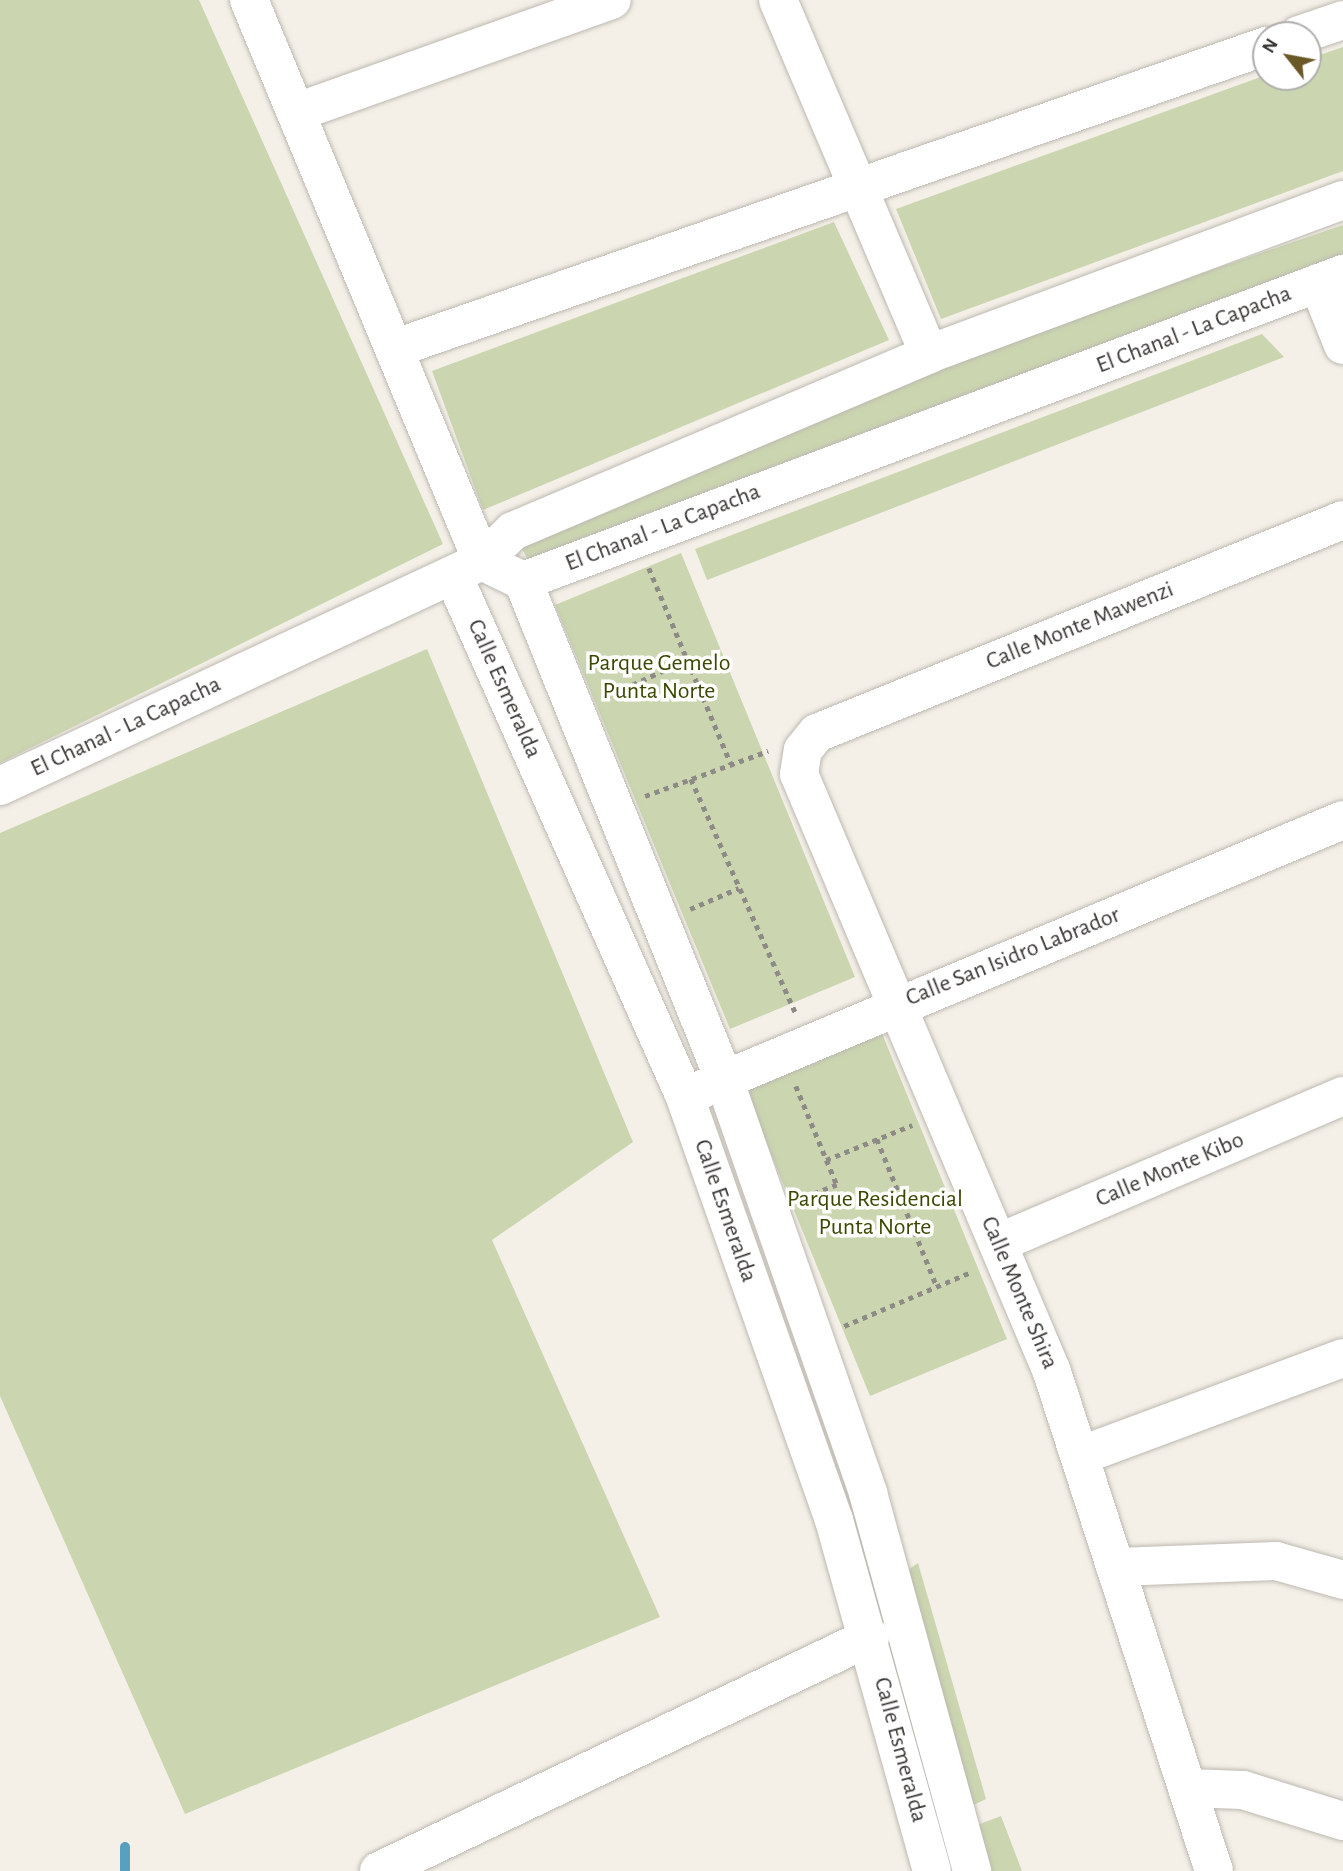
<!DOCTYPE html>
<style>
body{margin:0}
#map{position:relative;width:1343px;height:1871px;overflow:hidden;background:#f4f0e8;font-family:"Alegreya Sans",sans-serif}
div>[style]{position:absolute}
.green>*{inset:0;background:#cbd6b0}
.stream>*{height:10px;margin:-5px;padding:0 5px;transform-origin:5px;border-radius:5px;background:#58a0bd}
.path>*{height:4.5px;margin-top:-2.25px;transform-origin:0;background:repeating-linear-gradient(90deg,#8e8b86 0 5px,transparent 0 10px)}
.roads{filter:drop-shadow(0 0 2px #bdb9b1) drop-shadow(0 0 2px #bdb9b1)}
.minor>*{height:38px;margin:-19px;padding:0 19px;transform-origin:19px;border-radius:19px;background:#fff}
span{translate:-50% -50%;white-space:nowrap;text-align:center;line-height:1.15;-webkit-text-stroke:7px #fff;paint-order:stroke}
.street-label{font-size:24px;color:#3a3835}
.park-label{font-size:24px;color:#3b4900}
.north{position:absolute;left:1252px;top:21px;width:70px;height:70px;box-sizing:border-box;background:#fff;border:2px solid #b0afae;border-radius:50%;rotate:301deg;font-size:19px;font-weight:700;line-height:28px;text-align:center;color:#3a3835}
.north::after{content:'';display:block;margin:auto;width:24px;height:32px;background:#6a5927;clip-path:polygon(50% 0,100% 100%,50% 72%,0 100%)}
</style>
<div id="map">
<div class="green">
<i style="clip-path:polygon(0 0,199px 0,443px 544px,0 763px)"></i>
<i style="clip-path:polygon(1343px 47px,1343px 171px,941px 319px,896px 209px,1266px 75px,1308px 77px,1308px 59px)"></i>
<i style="clip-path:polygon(834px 222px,889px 340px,483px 510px,432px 371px)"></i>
<i style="clip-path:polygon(1343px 225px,1343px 263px,530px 564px,518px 541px,1004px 341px)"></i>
<i style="clip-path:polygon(1262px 334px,1284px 357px,707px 580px,695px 549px)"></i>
<i style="clip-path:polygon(681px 553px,855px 977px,730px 1029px,555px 605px)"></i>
<i style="clip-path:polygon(427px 649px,633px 1142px,492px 1240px,660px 1617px,185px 1814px,0 1396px,0 833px)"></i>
<i style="clip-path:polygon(881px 1031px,1007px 1339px,870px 1396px,744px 1088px)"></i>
<i style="clip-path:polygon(918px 1563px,986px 1799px,959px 1812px,899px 1576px)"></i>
<i style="clip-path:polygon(1001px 1816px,1022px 1871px,982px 1871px,964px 1830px)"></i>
</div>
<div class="stream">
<i style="left:125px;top:1871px;width:24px;rotate:-90deg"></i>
</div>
<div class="path">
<i style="left:649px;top:568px;width:212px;rotate:67.3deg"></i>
<i style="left:605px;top:697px;width:90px;rotate:-24.3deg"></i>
<i style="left:691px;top:779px;width:255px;rotate:65.9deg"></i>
<i style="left:645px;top:796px;width:131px;rotate:-20.1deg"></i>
<i style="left:690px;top:909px;width:53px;rotate:-23.2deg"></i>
<i style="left:796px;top:1086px;width:107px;rotate:67.5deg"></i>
<i style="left:837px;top:1185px;width:40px;rotate:159deg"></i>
<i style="left:877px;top:1139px;width:160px;rotate:67.9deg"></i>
<i style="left:826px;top:1160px;width:93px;rotate:-22.1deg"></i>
<i style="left:844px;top:1326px;width:138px;rotate:-23deg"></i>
</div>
<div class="roads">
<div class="minor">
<i style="left:249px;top:0;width:607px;rotate:67.45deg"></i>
<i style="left:482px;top:561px;width:43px;rotate:-44.1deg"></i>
<i style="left:513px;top:531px;width:452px;rotate:-23deg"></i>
<i style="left:929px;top:354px;width:442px;rotate:-20.4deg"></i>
<i style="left:778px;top:0;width:385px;rotate:66.9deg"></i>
<i style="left:1299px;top:35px;width:46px;rotate:-18.8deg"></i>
<i style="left:297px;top:112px;width:334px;rotate:-19.6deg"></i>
<i style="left:1318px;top:283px;width:67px;rotate:68deg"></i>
<i style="left:396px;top:348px;width:921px;rotate:-19.14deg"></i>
<i style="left:453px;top:575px;width:571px;rotate:66.04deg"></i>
<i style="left:685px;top:1097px;width:448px;rotate:70.6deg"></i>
<i style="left:834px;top:1520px;width:364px;rotate:74.4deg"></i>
<i style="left:523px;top:581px;width:537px;rotate:68.02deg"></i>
<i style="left:724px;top:1079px;width:140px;rotate:70.8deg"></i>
<i style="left:770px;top:1211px;width:299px;rotate:70.8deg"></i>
<i style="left:868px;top:1493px;width:392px;rotate:74.6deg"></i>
<i style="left:0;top:786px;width:532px;rotate:-25.02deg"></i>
<i style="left:482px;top:561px;width:46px;rotate:26deg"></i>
<i style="left:523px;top:581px;width:876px;rotate:-20.53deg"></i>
<i style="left:700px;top:1090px;width:697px;rotate:-22.78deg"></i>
<i style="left:998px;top:1243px;width:375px;rotate:-23.1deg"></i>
<i style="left:1082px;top:1455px;width:278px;rotate:-20.4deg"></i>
<i style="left:1117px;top:1567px;width:159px;rotate:-2.2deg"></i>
<i style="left:1276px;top:1561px;width:70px;rotate:15.8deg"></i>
<i style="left:1187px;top:1788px;width:56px;rotate:2deg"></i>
<i style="left:1243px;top:1790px;width:105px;rotate:17.2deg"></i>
<i style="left:379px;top:1871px;width:544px;rotate:-25.48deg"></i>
<i style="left:1214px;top:1871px;width:525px;rotate:-107.99deg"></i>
<i style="left:1052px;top:1372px;width:649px;rotate:-112.93deg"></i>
<i style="left:799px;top:774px;width:24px;rotate:-81deg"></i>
<i style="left:803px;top:750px;width:22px;rotate:-51deg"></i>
<i style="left:817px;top:733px;width:567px;rotate:-22.05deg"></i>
</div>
</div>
<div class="street-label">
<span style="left:1194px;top:330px;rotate:-21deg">El Chanal - La Capacha</span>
<span style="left:663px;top:528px;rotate:-21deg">El Chanal - La Capacha</span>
<span style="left:1080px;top:626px;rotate:-22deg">Calle Monte Mawenzi</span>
<span style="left:504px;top:689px;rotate:66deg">Calle Esmeralda</span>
<span style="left:126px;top:727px;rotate:-25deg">El Chanal - La Capacha</span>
<span style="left:1013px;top:957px;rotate:-22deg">Calle San Isidro Labrador</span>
<span style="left:1170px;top:1170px;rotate:-23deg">Calle Monte Kibo</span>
<span style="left:725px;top:1211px;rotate:71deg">Calle Esmeralda</span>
<span style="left:1019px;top:1293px;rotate:67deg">Calle Monte Shira</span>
<span style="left:900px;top:1750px;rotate:75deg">Calle Esmeralda</span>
</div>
<div class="park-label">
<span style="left:659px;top:678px">Parque Gemelo<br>Punta Norte</span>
<span style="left:875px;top:1214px">Parque Residencial<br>Punta Norte</span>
</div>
<div class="north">N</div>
</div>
